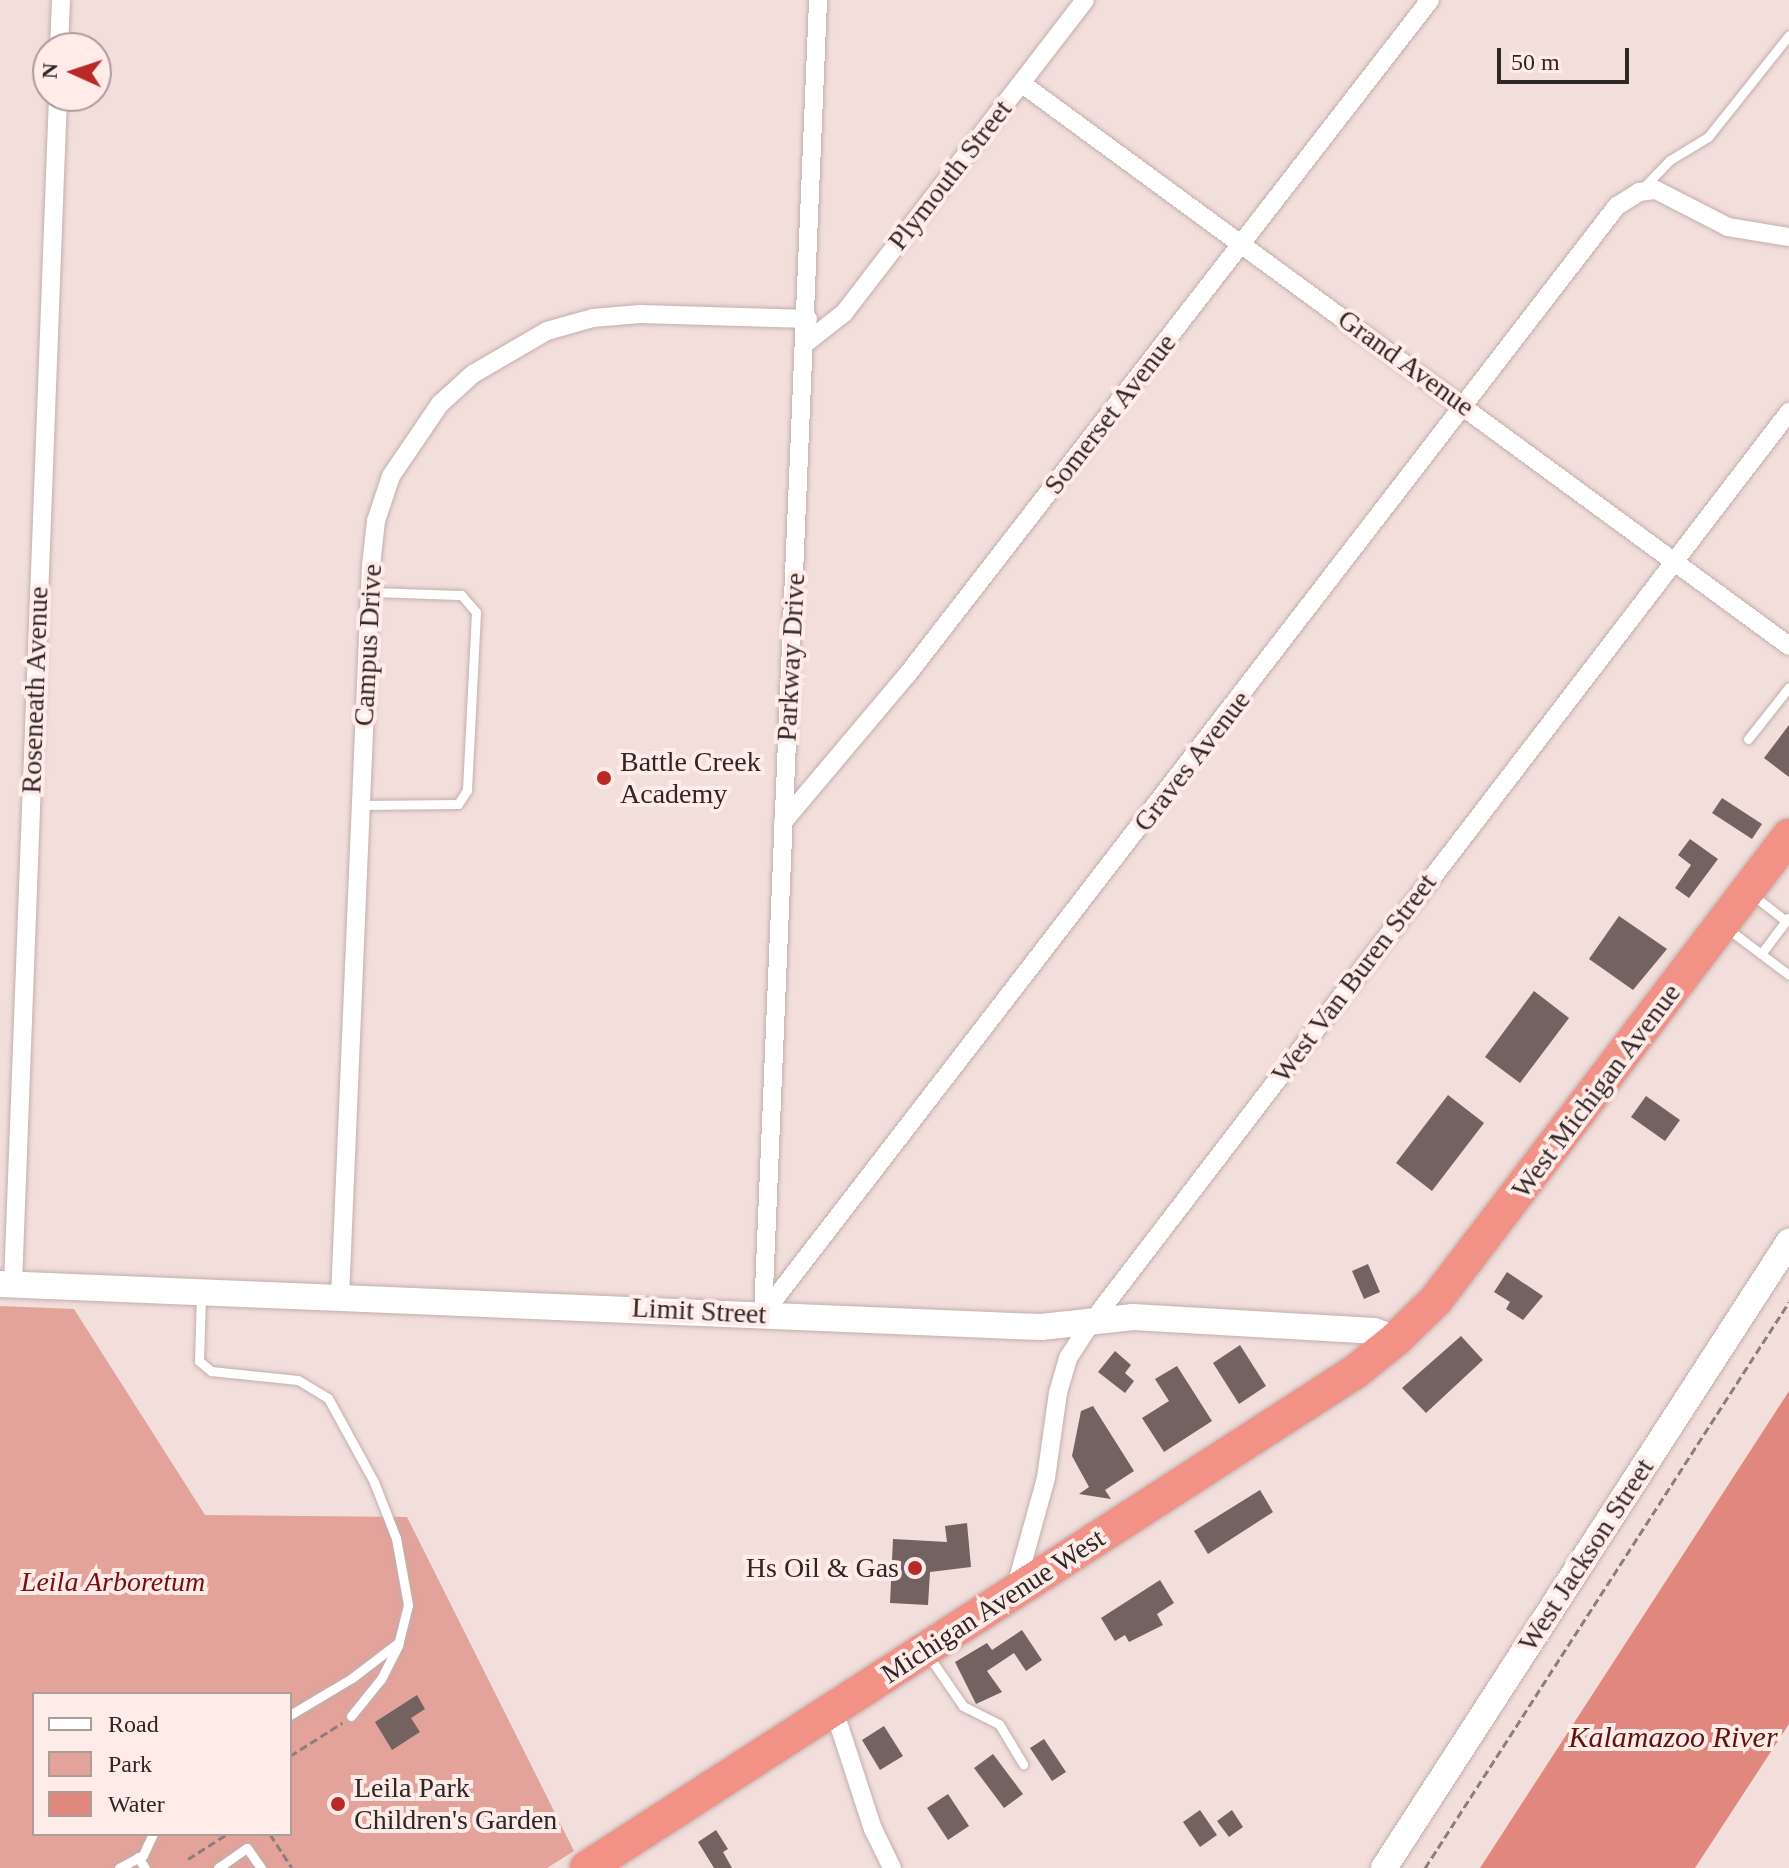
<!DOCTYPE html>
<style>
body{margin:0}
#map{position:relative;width:1789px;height:1868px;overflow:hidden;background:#f2dedb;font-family:Georgia,serif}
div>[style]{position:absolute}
.green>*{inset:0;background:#e3a29a}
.water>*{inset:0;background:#e1887e}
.building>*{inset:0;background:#736260}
.path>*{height:3px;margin-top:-1.5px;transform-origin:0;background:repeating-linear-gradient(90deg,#8a7d7b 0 8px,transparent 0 12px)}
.roads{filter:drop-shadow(0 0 2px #c2afac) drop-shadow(0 0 2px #c2afac)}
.lane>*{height:9px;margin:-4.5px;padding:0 4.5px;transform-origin:4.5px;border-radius:4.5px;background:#fff}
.street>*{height:18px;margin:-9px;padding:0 9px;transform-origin:9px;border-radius:9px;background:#fff}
.secondary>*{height:26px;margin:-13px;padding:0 13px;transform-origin:13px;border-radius:13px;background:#fff}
.highway>*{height:34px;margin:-17px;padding:0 17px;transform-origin:17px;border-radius:17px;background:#f29186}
.dots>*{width:22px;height:22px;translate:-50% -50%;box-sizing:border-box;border:4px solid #ffebe8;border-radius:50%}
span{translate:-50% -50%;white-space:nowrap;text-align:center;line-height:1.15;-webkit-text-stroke:8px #ffebe8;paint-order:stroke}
.street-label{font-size:28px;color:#2e2726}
.poi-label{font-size:28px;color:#2e2726}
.left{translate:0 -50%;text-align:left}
.right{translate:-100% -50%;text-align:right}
.park-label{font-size:28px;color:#7a0d0f;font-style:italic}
.water-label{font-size:30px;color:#621210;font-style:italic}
.legend{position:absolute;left:32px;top:1692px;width:260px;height:144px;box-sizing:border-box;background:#ffebe8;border:2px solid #ab9d9a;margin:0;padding:10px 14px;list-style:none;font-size:24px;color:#2e2726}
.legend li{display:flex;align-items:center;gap:16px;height:40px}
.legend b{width:40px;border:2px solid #ab9d9a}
.north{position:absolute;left:32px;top:32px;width:80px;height:80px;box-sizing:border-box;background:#ffebe8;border:2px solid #ab9d9a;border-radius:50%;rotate:273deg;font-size:22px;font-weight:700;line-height:32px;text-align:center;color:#2e2726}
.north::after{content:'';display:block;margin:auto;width:28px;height:36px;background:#b92a27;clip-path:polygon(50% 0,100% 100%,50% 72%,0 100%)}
.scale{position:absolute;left:1497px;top:48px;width:132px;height:36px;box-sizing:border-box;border:4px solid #2e2726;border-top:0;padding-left:10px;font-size:24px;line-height:28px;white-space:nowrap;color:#2e2726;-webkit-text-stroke:6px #ffebe8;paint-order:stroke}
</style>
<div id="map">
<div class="green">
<i style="clip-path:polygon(evenodd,0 1306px,74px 1309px,205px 1515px,407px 1517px,574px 1851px,547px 1868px,0 1868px,0 1306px,34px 1694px,290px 1694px,290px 1834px,34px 1834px,34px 1694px)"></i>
</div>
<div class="water">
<i style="clip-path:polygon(1789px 1391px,1789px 1724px,1695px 1868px,1480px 1868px)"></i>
</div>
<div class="building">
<i style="clip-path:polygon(1789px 725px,1789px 777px,1764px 758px)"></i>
<i style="clip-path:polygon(1722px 798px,1762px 824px,1752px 839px,1712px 813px)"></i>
<i style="clip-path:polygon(1690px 839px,1718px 859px,1689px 898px,1675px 888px,1691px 865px,1678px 855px)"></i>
<i style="clip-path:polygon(1619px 916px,1667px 949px,1633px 990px,1589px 959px)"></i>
<i style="clip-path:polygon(1534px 991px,1569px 1018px,1520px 1083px,1485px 1057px)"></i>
<i style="clip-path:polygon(1448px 1095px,1484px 1123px,1432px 1191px,1396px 1163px)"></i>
<i style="clip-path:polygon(1646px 1096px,1680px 1120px,1665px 1141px,1631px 1117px)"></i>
<i style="clip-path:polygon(1368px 1264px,1380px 1292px,1364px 1299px,1352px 1271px)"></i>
<i style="clip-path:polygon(1507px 1272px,1543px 1296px,1523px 1320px,1506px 1309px,1510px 1302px,1494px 1292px)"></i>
<i style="clip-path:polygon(1461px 1336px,1483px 1360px,1426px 1413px,1402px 1388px)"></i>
<i style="clip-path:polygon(1240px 1345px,1266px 1386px,1239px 1404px,1213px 1363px)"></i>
<i style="clip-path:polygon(1115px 1351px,1131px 1365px,1125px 1373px,1134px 1381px,1125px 1393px,1098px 1372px)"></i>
<i style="clip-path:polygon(1177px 1366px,1212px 1421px,1164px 1452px,1142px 1418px,1169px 1401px,1155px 1379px)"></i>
<i style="clip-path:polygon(1093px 1406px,1134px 1471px,1105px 1490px,1111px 1499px,1079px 1494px,1089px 1487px,1072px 1456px,1081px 1411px)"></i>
<i style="clip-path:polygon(1260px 1490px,1273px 1512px,1208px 1554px,1194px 1531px)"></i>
<i style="clip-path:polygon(967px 1523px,971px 1567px,930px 1572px,928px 1605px,890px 1603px,893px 1539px,947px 1542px,945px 1526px)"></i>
<i style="clip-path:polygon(1160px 1580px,1174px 1603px,1157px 1614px,1163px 1625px,1129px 1642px,1125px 1635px,1115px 1641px,1101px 1618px)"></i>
<i style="clip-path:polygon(1022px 1630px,1042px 1660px,1026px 1671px,1014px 1653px,987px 1671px,1002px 1692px,976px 1704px,955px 1662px,987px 1643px,992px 1650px)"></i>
<i style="clip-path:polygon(417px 1695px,425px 1709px,411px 1718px,420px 1732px,392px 1750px,375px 1722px)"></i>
<i style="clip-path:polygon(884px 1726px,903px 1756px,880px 1770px,862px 1740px)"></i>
<i style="clip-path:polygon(1044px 1739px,1066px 1772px,1052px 1781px,1030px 1748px)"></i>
<i style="clip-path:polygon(993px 1754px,1023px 1794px,1004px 1808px,974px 1768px)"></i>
<i style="clip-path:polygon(948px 1794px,969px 1826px,948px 1840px,927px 1808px)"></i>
<i style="clip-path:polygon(1200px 1810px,1217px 1835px,1200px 1847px,1183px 1822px)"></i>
<i style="clip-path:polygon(1232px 1810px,1243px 1827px,1229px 1837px,1217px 1821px)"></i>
<i style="clip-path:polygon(716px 1830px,728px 1849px,723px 1852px,732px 1868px,714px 1868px,698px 1842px)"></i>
</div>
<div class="path">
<i style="left:290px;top:1756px;width:62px;rotate:-32.4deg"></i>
<i style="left:270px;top:1834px;width:40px;rotate:57.1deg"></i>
<i style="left:188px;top:1859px;width:46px;rotate:-32.7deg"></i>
<i style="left:1425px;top:1868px;width:673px;rotate:-57.25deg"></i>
</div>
<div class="roads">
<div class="lane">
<i style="left:1642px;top:189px;width:40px;rotate:-46deg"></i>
<i style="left:1670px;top:160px;width:44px;rotate:-31.2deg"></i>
<i style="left:1708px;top:137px;width:130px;rotate:-51.5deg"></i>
<i style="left:1748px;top:739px;width:66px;rotate:-51.7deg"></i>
<i style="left:361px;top:805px;width:97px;rotate:-0.6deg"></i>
<i style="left:458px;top:804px;width:17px;rotate:-57deg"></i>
<i style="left:467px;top:790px;width:178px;rotate:-87.1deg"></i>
<i style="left:476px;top:612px;width:23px;rotate:-131deg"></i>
<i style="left:461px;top:595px;width:91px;rotate:-178.1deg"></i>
<i style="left:1754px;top:896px;width:41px;rotate:38deg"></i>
<i style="left:1728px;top:929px;width:76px;rotate:37deg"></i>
<i style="left:1761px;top:954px;width:45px;rotate:-53.1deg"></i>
<i style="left:201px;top:1295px;width:66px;rotate:91.7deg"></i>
<i style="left:199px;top:1361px;width:16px;rotate:40deg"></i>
<i style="left:211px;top:1371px;width:87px;rotate:5.9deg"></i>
<i style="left:298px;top:1380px;width:35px;rotate:31deg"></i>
<i style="left:328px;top:1398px;width:96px;rotate:61.3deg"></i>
<i style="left:374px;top:1482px;width:60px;rotate:68.6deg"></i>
<i style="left:396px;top:1538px;width:68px;rotate:79.8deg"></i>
<i style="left:408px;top:1605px;width:38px;rotate:104deg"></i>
<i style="left:399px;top:1642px;width:59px;rotate:142.5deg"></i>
<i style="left:352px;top:1678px;width:72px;rotate:149.2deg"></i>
<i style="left:928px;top:1655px;width:62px;rotate:55.5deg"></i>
<i style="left:963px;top:1706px;width:40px;rotate:26.6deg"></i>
<i style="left:999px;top:1724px;width:47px;rotate:59deg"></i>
<i style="left:351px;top:1716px;width:48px;rotate:-51deg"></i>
<i style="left:381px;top:1679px;width:38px;rotate:-63deg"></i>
<i style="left:138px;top:1857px;width:13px;rotate:58deg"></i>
<i style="left:119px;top:1868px;width:27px;rotate:-28deg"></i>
<i style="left:143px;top:1855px;width:23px;rotate:-65deg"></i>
<i style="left:218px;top:1868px;width:35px;rotate:-35deg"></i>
<i style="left:247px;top:1848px;width:24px;rotate:55deg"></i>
</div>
<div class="street">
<i style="left:59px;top:48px;width:48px;rotate:-87.6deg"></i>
<i style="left:1021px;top:83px;width:952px;rotate:36.24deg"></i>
<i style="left:807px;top:342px;width:47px;rotate:-38.1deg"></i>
<i style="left:844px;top:313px;width:395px;rotate:-52.4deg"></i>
<i style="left:783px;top:822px;width:192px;rotate:-49.9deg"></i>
<i style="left:907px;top:675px;width:854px;rotate:-52.23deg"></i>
<i style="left:13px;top:1284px;width:1189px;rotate:-87.83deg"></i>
<i style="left:340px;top:1297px;width:732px;rotate:-87.57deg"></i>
<i style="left:371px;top:566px;width:45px;rotate:-83.7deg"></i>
<i style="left:376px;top:521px;width:47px;rotate:-71.6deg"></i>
<i style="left:391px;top:476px;width:87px;rotate:-55.8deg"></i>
<i style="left:440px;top:404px;width:45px;rotate:-42.3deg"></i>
<i style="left:473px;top:374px;width:86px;rotate:-30.2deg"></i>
<i style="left:547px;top:331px;width:48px;rotate:-15.8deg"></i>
<i style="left:593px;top:318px;width:47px;rotate:-4.9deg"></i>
<i style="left:640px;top:314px;width:168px;rotate:1.7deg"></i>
<i style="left:763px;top:1314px;width:1399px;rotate:-52.38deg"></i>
<i style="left:1617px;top:206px;width:26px;rotate:-32deg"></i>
<i style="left:1639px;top:192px;width:17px;rotate:-7deg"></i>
<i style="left:1656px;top:190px;width:81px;rotate:27.2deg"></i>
<i style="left:1728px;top:227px;width:62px;rotate:9.3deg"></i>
<i style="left:763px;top:1314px;width:1315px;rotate:-87.6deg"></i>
<i style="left:1015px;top:1590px;width:116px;rotate:-74.5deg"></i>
<i style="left:1046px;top:1478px;width:86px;rotate:-82deg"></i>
<i style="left:1058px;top:1393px;width:36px;rotate:-74deg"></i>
<i style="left:1068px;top:1358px;width:42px;rotate:-56.7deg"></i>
<i style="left:1091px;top:1323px;width:1148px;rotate:-52.54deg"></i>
<i style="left:834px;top:1710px;width:125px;rotate:71.9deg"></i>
<i style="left:873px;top:1829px;width:43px;rotate:64deg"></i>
</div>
<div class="secondary">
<i style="left:0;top:1284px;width:1042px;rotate:2.37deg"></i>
<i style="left:1041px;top:1327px;width:93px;rotate:-6.2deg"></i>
<i style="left:1133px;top:1317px;width:241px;rotate:3.3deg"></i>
<i style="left:1374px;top:1331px;width:23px;rotate:20deg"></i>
<i style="left:1384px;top:1868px;width:746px;rotate:-57.1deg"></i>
</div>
<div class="highway">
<i style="left:587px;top:1868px;width:914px;rotate:-32.86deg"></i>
<i style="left:1355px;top:1372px;width:53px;rotate:-38.8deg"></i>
<i style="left:1396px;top:1339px;width:56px;rotate:-44.3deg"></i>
<i style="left:1436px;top:1300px;width:583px;rotate:-52.74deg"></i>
</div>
</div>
<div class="dots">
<i style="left:604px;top:778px;background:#b92a27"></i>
<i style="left:915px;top:1568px;background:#b92a27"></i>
<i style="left:338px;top:1804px;background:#b92a27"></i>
</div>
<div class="street-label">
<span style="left:950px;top:175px;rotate:-52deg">Plymouth Street</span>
<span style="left:1406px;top:363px;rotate:36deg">Grand Avenue</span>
<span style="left:1110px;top:414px;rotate:-52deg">Somerset Avenue</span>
<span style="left:368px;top:645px;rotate:-87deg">Campus Drive</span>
<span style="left:791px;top:657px;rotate:-87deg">Parkway Drive</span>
<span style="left:35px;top:690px;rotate:-88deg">Roseneath Avenue</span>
<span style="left:1192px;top:761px;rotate:-52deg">Graves Avenue</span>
<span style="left:1354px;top:978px;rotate:-53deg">West Van Buren Street</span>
<span style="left:1596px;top:1091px;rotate:-53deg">West Michigan Avenue</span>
<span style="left:699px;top:1311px;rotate:3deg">Limit Street</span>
<span style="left:1586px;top:1555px;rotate:-57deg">West Jackson Street</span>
<span style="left:993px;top:1606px;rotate:-33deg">Michigan Avenue West</span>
</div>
<div class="poi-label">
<span class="left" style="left:620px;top:778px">Battle Creek<br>Academy</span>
<span class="right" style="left:899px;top:1568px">Hs Oil &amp; Gas</span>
<span class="left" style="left:354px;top:1804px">Leila Park<br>Children's Garden</span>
</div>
<div class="park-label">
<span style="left:113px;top:1582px">Leila Arboretum</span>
</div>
<div class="water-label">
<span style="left:1673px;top:1737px">Kalamazoo River</span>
</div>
<ul class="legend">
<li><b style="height:10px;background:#fff"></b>Road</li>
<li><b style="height:22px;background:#e3a29a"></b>Park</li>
<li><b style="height:22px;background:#e1887e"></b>Water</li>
</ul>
<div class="north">N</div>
<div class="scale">50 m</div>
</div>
